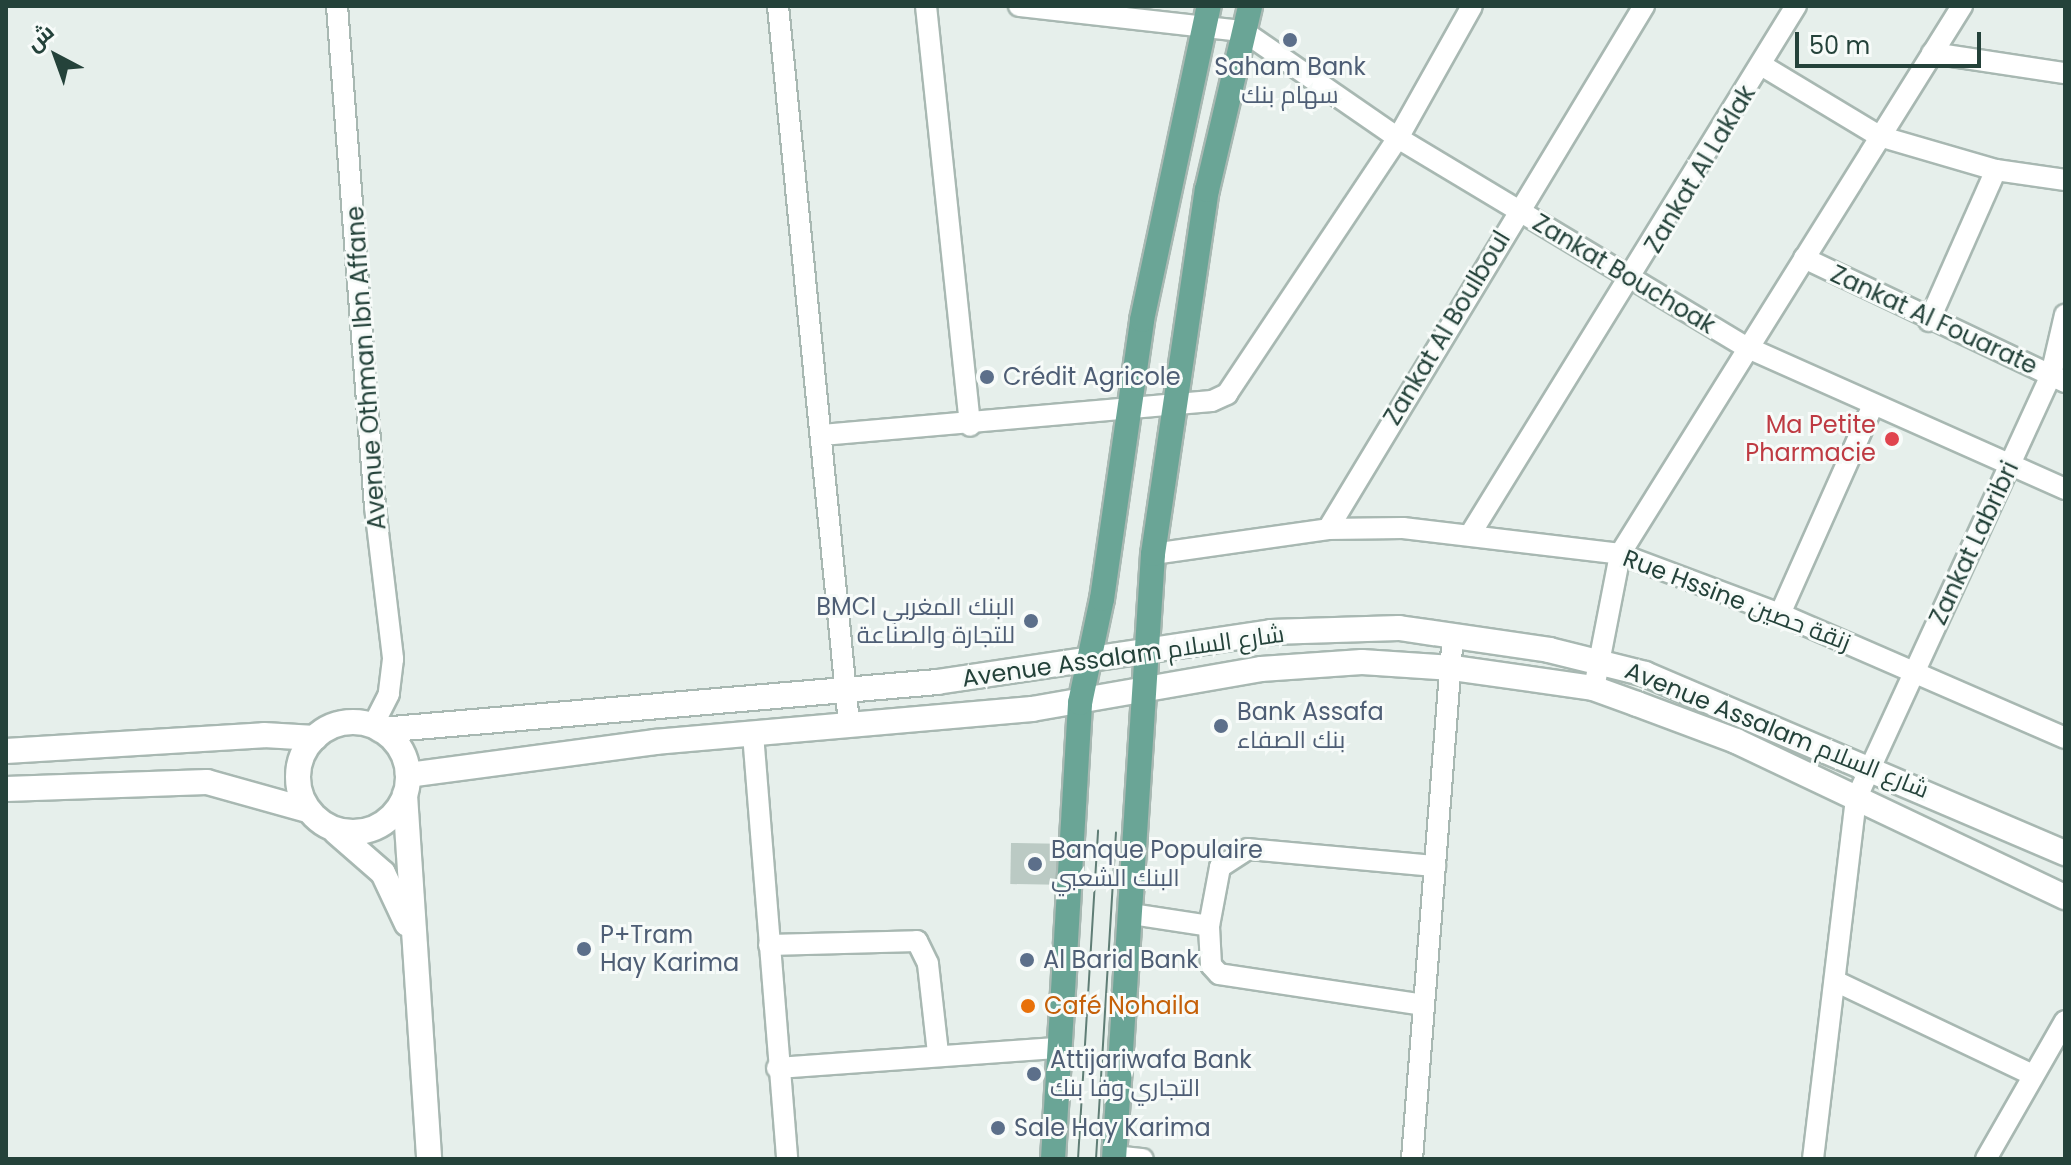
<!DOCTYPE html>
<html>
<head>
<meta charset="utf-8">
<style>
  body { margin:0 }
  #map { position:relative; width:2071px; height:1165px; overflow:hidden; background:#e6efeb; font-family:Poppins,Cairo,sans-serif }
  div>[style] { position:absolute }
  .building>* { inset:0; background:#bbcac4; transform-origin:0 0 }
  .roads { filter:drop-shadow(2px 0 #a8b8b2) drop-shadow(-2px 0 #a8b8b2) drop-shadow(0 2px #a8b8b2) drop-shadow(0 -2px #a8b8b2) }
  .street>* { height:20px; margin:-10px; padding:0 10px; transform-origin:10px; border-radius:10px; background:#fff }
  .secondary>* { height:24px; margin:-12px; padding:0 12px; transform-origin:12px; border-radius:12px; background:#fff }
  .secondary>.ring { margin:-12px; padding:0; box-sizing:content-box; background:none; border:24px solid #fff; border-radius:50% }
  .primary>* { height:24px; margin:-12px; padding:0 12px; transform-origin:12px; border-radius:12px; background:#6aa596 }
  .tram>* { height:2px; margin:-1px; padding:0 1px; transform-origin:1px; border-radius:1px; background:#5f7d75 }
  .dots>* { width:22px; height:22px; translate:-50% -50%; box-sizing:border-box; border:4px solid #f7fbf9; border-radius:50% }
  span { translate:-50% -50%; white-space:nowrap; text-align:center; line-height:1.15; -webkit-text-stroke:6px #f7fbf9; paint-order:stroke }
  .service-label { font-size:24px; color:#4e5e75 }
  .left { translate:0 -50%; text-align:left }
  .right { translate:-100% -50%; text-align:right }
  .street-label { font-size:24px; color:#24423a }
  .health-label { font-size:24px; color:#be3a42 }
  .food-label { font-size:24px; color:#c56008 }
  .frame { position:absolute; inset:0; border:8px solid #24423a; pointer-events:none }
  .north { position:absolute; left:16px; top:16px; width:80px; height:80px; -webkit-text-stroke:6px #f7fbf9; paint-order:stroke; rotate:319deg; font-size:22px; font-weight:700; line-height:32px; text-align:center; color:#24423a }
  .north::after { content:''; display:block; margin:auto; width:28px; height:36px; background:#24423a; clip-path:polygon(50% 0,100% 100%,50% 72%,0 100%) }
  .scale { position:absolute; left:1795px; top:32px; width:186px; height:36px; box-sizing:border-box; border:4px solid #24423a; border-top:0; padding-left:10px; font-size:24px; line-height:28px; white-space:nowrap; color:#24423a; -webkit-text-stroke:6px #f7fbf9; paint-order:stroke }
</style>
</head>
<body>
<div id="map">
  <div class="building">
    <div style="left:1011px;top:843px;width:46px;height:41px;rotate:1deg"></div>
  </div>
  <div class="roads">
    <div class="street">
      <div style="left:337px;top:6px;width:502px;rotate:85.66deg"></div>
      <div style="left:375px;top:507px;width:153px;rotate:83.2deg"></div>
      <div style="left:393px;top:659px;width:35px;rotate:97deg"></div>
      <div style="left:389px;top:694px;width:36px;rotate:117deg"></div>
      <div style="left:778px;top:6px;width:722px;rotate:84.35deg"></div>
      <div style="left:926px;top:6px;width:422px;rotate:84deg"></div>
      <div style="left:1019px;top:6px;width:225px;rotate:6.4deg"></div>
      <div style="left:1243px;top:31px;width:188px;rotate:34.6deg"></div>
      <div style="left:1398px;top:138px;width:406px;rotate:31deg"></div>
      <div style="left:1746px;top:347px;width:349px;rotate:24deg"></div>
      <div style="left:1932px;top:53px;width:134px;rotate:8.6deg"></div>
      <div style="left:1763px;top:66px;width:135px;rotate:31.1deg"></div>
      <div style="left:1879px;top:136px;width:122px;rotate:16.2deg"></div>
      <div style="left:1996px;top:170px;width:70px;rotate:8.2deg"></div>
      <div style="left:1804px;top:258px;width:289px;rotate:25.4deg"></div>
      <div style="left:1929px;top:321px;width:165px;rotate:-66.1deg"></div>
      <div style="left:822px;top:435px;width:391px;rotate:-5deg"></div>
      <div style="left:1212px;top:401px;width:17px;rotate:-25deg"></div>
      <div style="left:1227px;top:394px;width:308px;rotate:-56.3deg"></div>
      <div style="left:1398px;top:138px;width:151px;rotate:-60.7deg"></div>
      <div style="left:1328px;top:529px;width:611px;rotate:-58.86deg"></div>
      <div style="left:1471px;top:533px;width:619px;rotate:-58.34deg"></div>
      <div style="left:1153px;top:554px;width:177px;rotate:-8.1deg"></div>
      <div style="left:1328px;top:529px;width:75px;rotate:-0.8deg"></div>
      <div style="left:1403px;top:528px;width:219px;rotate:6.8deg"></div>
      <div style="left:1620px;top:554px;width:171px;rotate:20.6deg"></div>
      <div style="left:1780px;top:614px;width:311px;rotate:23.5deg"></div>
      <div style="left:1780px;top:614px;width:227px;rotate:-66deg"></div>
      <div style="left:1596px;top:678px;width:126px;rotate:-79deg"></div>
      <div style="left:1620px;top:554px;width:646px;rotate:-58.03deg"></div>
      <div style="left:753px;top:734px;width:426px;rotate:85.4deg"></div>
      <div style="left:1131px;top:914px;width:79px;rotate:8.7deg"></div>
      <div style="left:769px;top:945px;width:148px;rotate:-1.5deg"></div>
      <div style="left:917px;top:941px;width:25px;rotate:64deg"></div>
      <div style="left:928px;top:964px;width:90px;rotate:83.6deg"></div>
      <div style="left:1835px;top:981px;width:219px;rotate:25.4deg"></div>
      <div style="left:1424px;top:1005px;width:207px;rotate:-171.4deg"></div>
      <div style="left:1219px;top:974px;width:12px;rotate:-132deg"></div>
      <div style="left:1211px;top:965px;width:39px;rotate:-93deg"></div>
      <div style="left:1209px;top:926px;width:60px;rotate:-79.4deg"></div>
      <div style="left:1220px;top:867px;width:33px;rotate:-33deg"></div>
      <div style="left:1248px;top:849px;width:188px;rotate:5.2deg"></div>
      <div style="left:777px;top:1068px;width:280px;rotate:-4.1deg"></div>
      <div style="left:1114px;top:1156px;width:29px;rotate:6deg"></div>
      <div style="left:1412px;top:1159px;width:526px;rotate:-85.53deg"></div>
      <div style="left:1813px;top:1159px;width:363px;rotate:-83.2deg"></div>
      <div style="left:1856px;top:799px;width:467px;rotate:-65.3deg"></div>
      <div style="left:2051px;top:375px;width:62px;rotate:-76.9deg"></div>
      <div style="left:1986px;top:1159px;width:159px;rotate:-60.2deg"></div>
    </div>
    <div class="secondary">
      <div class="ring" style="left:298px;top:722px;width:86px;height:86px"></div>
      <div style="left:381px;top:730px;width:558px;rotate:-4.93deg"></div>
      <div style="left:937px;top:682px;width:338px;rotate:-8.5deg"></div>
      <div style="left:1271px;top:632px;width:128px;rotate:-1.8deg"></div>
      <div style="left:1399px;top:628px;width:152px;rotate:8.3deg"></div>
      <div style="left:1549px;top:650px;width:99px;rotate:14deg"></div>
      <div style="left:1645px;top:674px;width:457px;rotate:23.1deg"></div>
      <div style="left:6px;top:751px;width:258px;rotate:-3.5deg"></div>
      <div style="left:264px;top:735px;width:51px;rotate:3.4deg"></div>
      <div style="left:408px;top:775px;width:249px;rotate:-7.6deg"></div>
      <div style="left:655px;top:742px;width:378px;rotate:-5deg"></div>
      <div style="left:1032px;top:709px;width:232px;rotate:-9.9deg"></div>
      <div style="left:1261px;top:669px;width:101px;rotate:-4deg"></div>
      <div style="left:1362px;top:662px;width:91px;rotate:3.8deg"></div>
      <div style="left:1453px;top:668px;width:141px;rotate:8.1deg"></div>
      <div style="left:1593px;top:688px;width:47px;rotate:20deg"></div>
      <div style="left:1637px;top:704px;width:106px;rotate:20.5deg"></div>
      <div style="left:1736px;top:741px;width:364px;rotate:25.4deg"></div>
      <div style="left:6px;top:789px;width:201px;rotate:-2deg"></div>
      <div style="left:207px;top:782px;width:104px;rotate:15.6deg"></div>
      <div style="left:405px;top:795px;width:365px;rotate:86.2deg"></div>
      <div style="left:336px;top:832px;width:62px;rotate:41.1deg"></div>
      <div style="left:383px;top:873px;width:56px;rotate:64.8deg"></div>
    </div>
    <div class="primary">
      <div style="left:1053px;top:1159px;width:457px;rotate:-86.6deg"></div>
      <div style="left:1080px;top:703px;width:106px;rotate:-78.1deg"></div>
      <div style="left:1102px;top:599px;width:282px;rotate:-81.8deg"></div>
      <div style="left:1142px;top:320px;width:321px;rotate:-78deg"></div>
      <div style="left:1114px;top:1159px;width:606px;rotate:-86.31deg"></div>
      <div style="left:1153px;top:554px;width:368px;rotate:-81.6deg"></div>
      <div style="left:1207px;top:190px;width:189px;rotate:-76.8deg"></div>
    </div>
  </div>
  <div class="tram">
    <div style="left:1078px;top:1159px;width:329px;rotate:-86.5deg"></div>
    <div style="left:1096px;top:1159px;width:327px;rotate:-86.5deg"></div>
  </div>
  <div class="dots">
    <div style="left:1290px;top:40px;background:#5c6f8a"></div>
    <div style="left:987px;top:377px;background:#5c6f8a"></div>
    <div style="left:1892px;top:439px;background:#e0444e"></div>
    <div style="left:1031px;top:621px;background:#5c6f8a"></div>
    <div style="left:1221px;top:726px;background:#5c6f8a"></div>
    <div style="left:1035px;top:864px;background:#5c6f8a"></div>
    <div style="left:584px;top:949px;background:#5c6f8a"></div>
    <div style="left:1027px;top:960px;background:#5c6f8a"></div>
    <div style="left:1028px;top:1006px;background:#e8710a"></div>
    <div style="left:1034px;top:1074px;background:#5c6f8a"></div>
    <div style="left:998px;top:1128px;background:#5c6f8a"></div>
  </div>
  <div class="service-label">
    <span style="left:1290px;top:81px">Saham Bank<br>سهام بنك</span>
    <span class="left" style="left:1003px;top:377px">Crédit Agricole</span>
    <span class="right" style="left:1015px;top:621px">BMCI البنك المغربي<br>للتجارة والصناعة</span>
    <span class="left" style="left:1237px;top:726px">Bank Assafa<br>بنك الصفاء</span>
    <span class="left" style="left:1051px;top:864px">Banque Populaire<br>البنك الشعبي</span>
    <span class="left" style="left:600px;top:949px">P+Tram<br>Hay Karima</span>
    <span class="left" style="left:1043px;top:960px">Al Barid Bank</span>
    <span class="left" style="left:1050px;top:1074px">Attijariwafa Bank<br>التجاري وفا بنك</span>
    <span class="left" style="left:1014px;top:1128px">Sale Hay Karima</span>
  </div>
  <div class="street-label">
    <span style="left:1700px;top:169px;rotate:-59deg">Zankat Al Laklak</span>
    <span style="left:1624px;top:274px;rotate:31deg">Zankat Bouchoak</span>
    <span style="left:1934px;top:320px;rotate:25deg">Zankat Al Fouarate</span>
    <span style="left:1447px;top:328px;rotate:-59deg">Zankat Al Boulboul</span>
    <span style="left:366px;top:368px;rotate:-94deg">Avenue Othman Ibn Affane</span>
    <span style="left:1974px;top:543px;rotate:-65deg">Zankat Labribri</span>
    <span style="left:1737px;top:600px;rotate:21deg">Rue Hssine زنقة حصين</span>
    <span style="left:1123px;top:656px;rotate:-8deg">Avenue Assalam شارع السلام</span>
    <span style="left:1777px;top:730px;rotate:22deg">Avenue Assalam شارع السلام</span>
  </div>
  <div class="health-label">
    <span class="right" style="left:1876px;top:439px">Ma Petite<br>Pharmacie</span>
  </div>
  <div class="food-label">
    <span class="left" style="left:1044px;top:1006px">Café Nohaila</span>
  </div>
  <div class="frame"></div>
  <div class="north">ش</div>
  <div class="scale">50 m</div>
</div>
</body>
</html>
